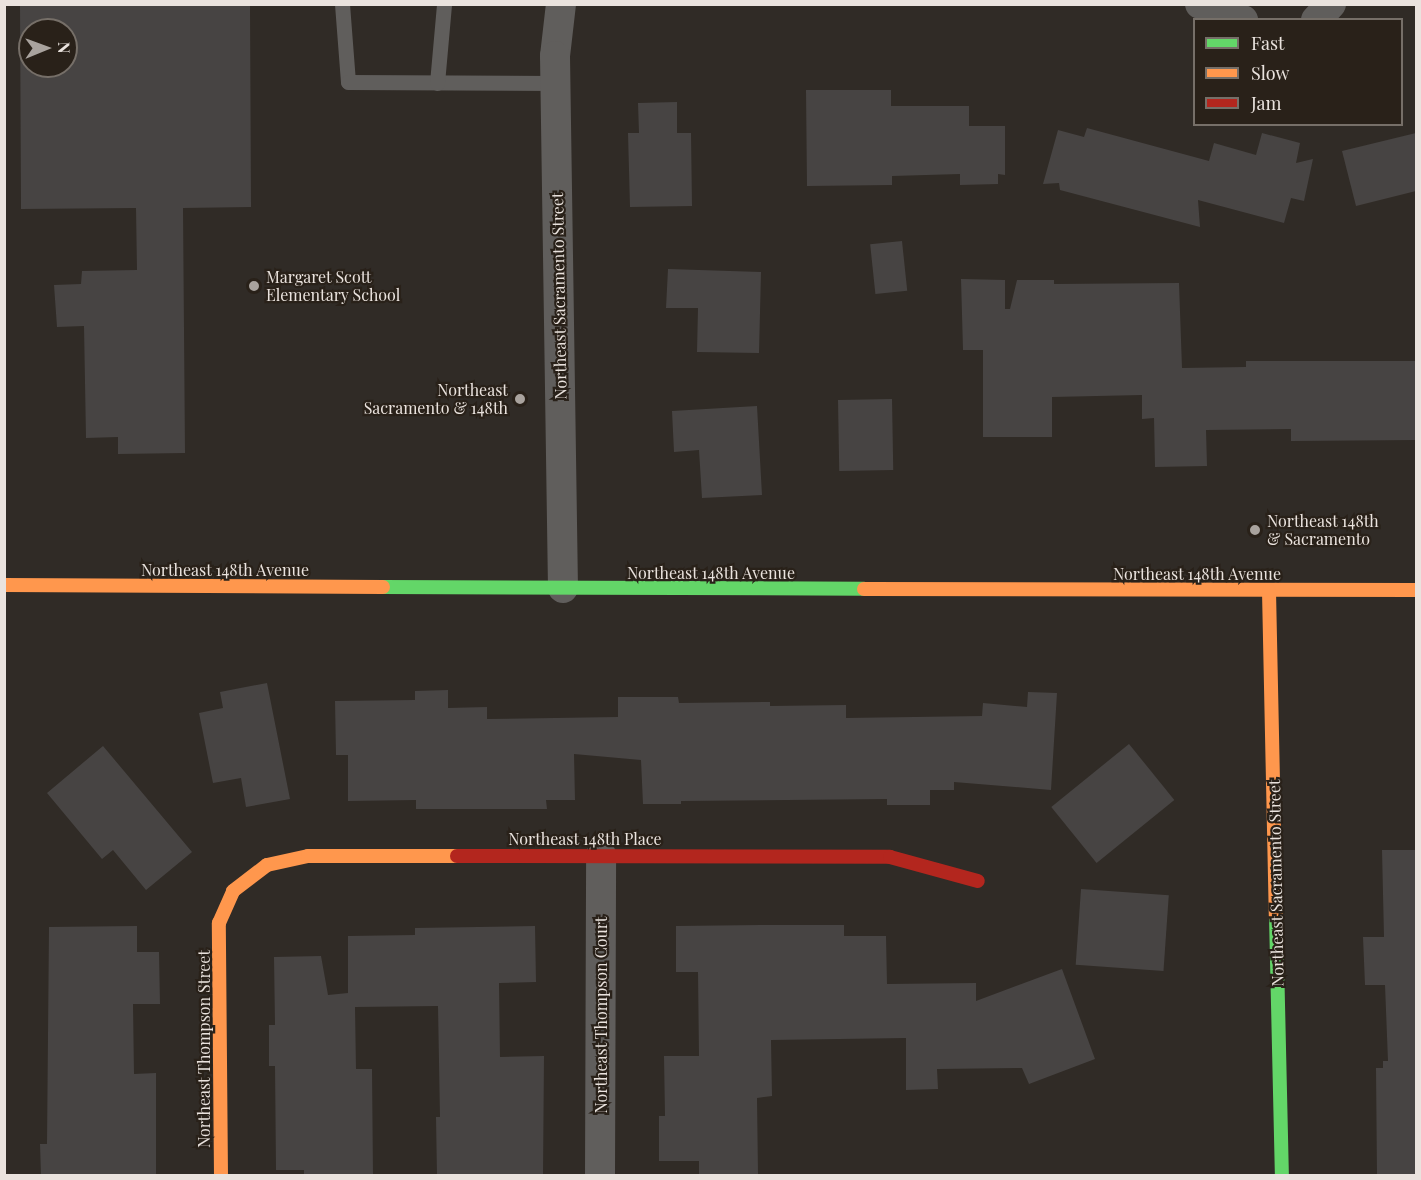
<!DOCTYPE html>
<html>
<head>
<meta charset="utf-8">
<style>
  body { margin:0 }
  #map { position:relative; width:1421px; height:1180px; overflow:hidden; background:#302b26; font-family:"Playfair Display",serif }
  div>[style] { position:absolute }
  .building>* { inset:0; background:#474443; transform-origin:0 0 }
  .lane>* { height:15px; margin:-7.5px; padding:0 7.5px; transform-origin:7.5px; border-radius:7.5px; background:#605e5c }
  .street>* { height:30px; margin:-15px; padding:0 15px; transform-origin:15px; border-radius:15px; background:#605e5c }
  .fast>* { height:14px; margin:-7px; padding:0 7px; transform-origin:7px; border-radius:7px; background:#63d668 }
  .slow>* { height:14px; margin:-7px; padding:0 7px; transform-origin:7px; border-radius:7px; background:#ff974d }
  .jam>* { height:14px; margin:-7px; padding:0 7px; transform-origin:7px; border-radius:7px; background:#b3261e }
  .dots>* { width:16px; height:16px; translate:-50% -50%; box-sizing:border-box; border:3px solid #292119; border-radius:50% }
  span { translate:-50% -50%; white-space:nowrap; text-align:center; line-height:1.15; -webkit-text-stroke:4.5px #292119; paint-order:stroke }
  .poi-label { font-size:16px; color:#eae3de }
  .left { translate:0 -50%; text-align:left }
  .right { translate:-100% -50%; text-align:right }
  .street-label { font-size:16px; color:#eae3de }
  .frame { position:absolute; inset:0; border:6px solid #eae3de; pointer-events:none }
  .legend { position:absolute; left:1193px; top:18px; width:210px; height:108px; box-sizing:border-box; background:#292119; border:2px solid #766f68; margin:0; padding:8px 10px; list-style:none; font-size:18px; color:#eae3de }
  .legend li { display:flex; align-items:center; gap:12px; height:30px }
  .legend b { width:30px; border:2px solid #766f68 }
  .north { position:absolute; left:18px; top:18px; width:60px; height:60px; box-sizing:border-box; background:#292119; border:2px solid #766f68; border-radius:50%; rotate:89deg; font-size:16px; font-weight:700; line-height:24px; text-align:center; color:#eae3de }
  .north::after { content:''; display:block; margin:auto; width:21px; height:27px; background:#a9a39e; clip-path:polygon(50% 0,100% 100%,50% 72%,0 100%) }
</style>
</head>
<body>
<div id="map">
  <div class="building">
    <div style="clip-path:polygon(evenodd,20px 4px,250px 4px,251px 207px,183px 208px,185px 453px,118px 454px,118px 437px,86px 438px,84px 326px,57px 327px,54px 285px,81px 284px,82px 271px,137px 270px,136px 208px,21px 209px,20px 4px,30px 30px,66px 30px,66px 66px,30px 66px,30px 30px)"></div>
    <div style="clip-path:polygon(806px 90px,891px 90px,891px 106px,969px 106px,969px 126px,1005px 126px,1005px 175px,998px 174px,998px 184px,960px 185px,960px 174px,892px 176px,892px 185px,807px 186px)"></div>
    <div style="clip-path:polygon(677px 102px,677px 133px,691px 133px,692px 206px,630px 207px,628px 133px,639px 133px,638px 103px)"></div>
    <div style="clip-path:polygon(1087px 128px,1209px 161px,1214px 143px,1256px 155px,1262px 133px,1300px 143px,1296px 163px,1313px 159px,1304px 201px,1291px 198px,1284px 223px,1198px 200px,1200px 227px,1060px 190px,1059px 183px,1043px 184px,1058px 130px,1084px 137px)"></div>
    <div style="clip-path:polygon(1416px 133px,1416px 191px,1356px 206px,1342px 151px)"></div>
    <div style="left:902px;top:241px;width:50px;height:32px;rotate:84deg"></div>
    <div style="clip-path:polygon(668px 269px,761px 272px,759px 353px,697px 352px,698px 308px,666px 308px)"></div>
    <div style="clip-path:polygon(961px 279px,1005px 280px,1005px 309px,1010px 309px,1017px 280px,1054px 280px,1054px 284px,1179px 283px,1182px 368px,1246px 367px,1246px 361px,1416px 361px,1416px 440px,1291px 441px,1291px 429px,1206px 430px,1207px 466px,1155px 467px,1154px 418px,1142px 419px,1142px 395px,1052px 397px,1052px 437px,983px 437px,983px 350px,963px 350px)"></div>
    <div style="left:892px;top:399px;width:71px;height:54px;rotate:89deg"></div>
    <div style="clip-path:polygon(757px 406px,762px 495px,702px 498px,699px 450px,674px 452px,672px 411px)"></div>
    <div style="clip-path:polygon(267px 683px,290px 799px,246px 807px,241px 778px,213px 783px,199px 713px,223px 708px,220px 692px)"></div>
    <div style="clip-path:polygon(448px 690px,448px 708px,487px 707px,487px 719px,618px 717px,618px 697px,678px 697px,679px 703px,770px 702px,770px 706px,846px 705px,846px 718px,982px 716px,983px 703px,1027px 707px,1028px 692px,1057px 693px,1051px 790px,954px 782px,954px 790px,930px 790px,930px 805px,887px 805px,887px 799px,681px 801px,681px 804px,643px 804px,641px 760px,574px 754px,575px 800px,546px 800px,547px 809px,416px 809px,416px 800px,348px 801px,348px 755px,336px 755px,335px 701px,415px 700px,415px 691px)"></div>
    <div style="left:1129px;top:744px;width:72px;height:100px;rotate:51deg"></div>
    <div style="clip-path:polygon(103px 746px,192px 852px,146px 890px,113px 850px,102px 859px,47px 793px)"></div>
    <div style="clip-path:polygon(1382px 850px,1416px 850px,1416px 1176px,1377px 1176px,1376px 1068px,1383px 1068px,1383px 1061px,1388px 1061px,1385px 985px,1365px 985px,1363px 937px,1384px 937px)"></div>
    <div style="left:1081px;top:889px;width:88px;height:76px;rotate:4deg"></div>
    <div style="clip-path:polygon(761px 925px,844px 925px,844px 936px,886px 936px,887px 984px,976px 983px,976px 1001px,1062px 969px,1095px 1059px,1029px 1084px,1022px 1068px,937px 1069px,938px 1089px,906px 1090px,906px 1038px,771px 1040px,772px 1096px,757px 1098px,758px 1174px,699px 1174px,699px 1161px,659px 1161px,659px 1116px,665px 1116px,664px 1056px,699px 1056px,698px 972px,676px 972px,676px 926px)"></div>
    <div style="clip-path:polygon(137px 926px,137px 952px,159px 952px,160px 1004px,133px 1004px,134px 1074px,156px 1073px,156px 1176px,41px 1176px,40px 1144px,47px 1144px,49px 927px)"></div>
    <div style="clip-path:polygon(535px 926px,536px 982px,499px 983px,500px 1057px,544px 1056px,543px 1176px,437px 1176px,436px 1117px,440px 1117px,438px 1006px,355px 1007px,356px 1069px,372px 1069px,373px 1176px,304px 1176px,304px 1170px,276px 1170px,275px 1066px,269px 1066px,269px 1025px,275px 1025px,274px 957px,321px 956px,328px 995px,348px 993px,348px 936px,415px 935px,415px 928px)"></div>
  </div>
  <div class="lane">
    <div style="left:342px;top:4px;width:78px;rotate:85.6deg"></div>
    <div style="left:348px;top:82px;width:208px;rotate:0.3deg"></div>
    <div style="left:437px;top:83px;width:79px;rotate:-84.9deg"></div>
  </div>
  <div class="street">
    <div style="left:561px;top:4px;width:52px;rotate:96.6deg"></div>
    <div style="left:555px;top:56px;width:532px;rotate:89.14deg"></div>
    <div style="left:1200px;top:4px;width:46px;rotate:20.4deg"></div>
    <div style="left:1316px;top:20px;width:22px;rotate:-47deg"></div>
    <div style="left:600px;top:1176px;width:321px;rotate:-89.8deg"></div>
  </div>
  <div class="fast">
    <div style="left:383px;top:587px;width:481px;rotate:0.2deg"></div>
    <div style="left:1276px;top:916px;width:260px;rotate:88.7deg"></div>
  </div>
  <div class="slow">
    <div style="left:4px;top:585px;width:379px;rotate:0.3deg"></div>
    <div style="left:864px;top:589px;width:552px;rotate:0.1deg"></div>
    <div style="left:1269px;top:591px;width:325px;rotate:88.8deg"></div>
    <div style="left:221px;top:1176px;width:253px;rotate:-90.5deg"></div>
    <div style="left:219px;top:923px;width:35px;rotate:-66deg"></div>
    <div style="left:233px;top:891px;width:43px;rotate:-37.4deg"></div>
    <div style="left:267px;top:865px;width:42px;rotate:-12.4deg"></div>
    <div style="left:308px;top:856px;width:149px"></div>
  </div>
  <div class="jam">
    <div style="left:457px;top:856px;width:433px;rotate:0.1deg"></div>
    <div style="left:890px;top:857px;width:91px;rotate:15.3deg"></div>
  </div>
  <div class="dots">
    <div style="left:254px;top:286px;background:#a9a39e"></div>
    <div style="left:520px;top:399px;background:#a9a39e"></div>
    <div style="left:1255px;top:530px;background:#a9a39e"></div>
  </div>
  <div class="poi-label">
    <span class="left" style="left:266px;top:286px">Margaret Scott<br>Elementary School</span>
    <span class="right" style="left:508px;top:399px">Northeast<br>Sacramento &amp; 148th</span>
    <span class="left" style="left:1267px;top:530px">Northeast 148th<br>&amp; Sacramento</span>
  </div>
  <div class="street-label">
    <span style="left:559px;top:296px;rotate:-91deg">Northeast Sacramento Street</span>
    <span style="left:225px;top:570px">Northeast 148th Avenue</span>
    <span style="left:711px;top:573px">Northeast 148th Avenue</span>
    <span style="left:1197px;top:574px">Northeast 148th Avenue</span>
    <span style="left:585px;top:839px">Northeast 148th Place</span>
    <span style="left:1276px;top:883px;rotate:-91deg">Northeast Sacramento Street</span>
    <span style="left:601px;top:1015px;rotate:-90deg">Northeast Thompson Court</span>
    <span style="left:204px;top:1049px;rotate:-90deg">Northeast Thompson Street</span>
  </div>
  <div class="frame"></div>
  <ul class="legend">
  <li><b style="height:8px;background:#63d668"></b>Fast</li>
  <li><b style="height:8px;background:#ff974d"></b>Slow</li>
  <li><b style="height:8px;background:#b3261e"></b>Jam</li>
  </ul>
  <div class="north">N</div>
</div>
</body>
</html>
